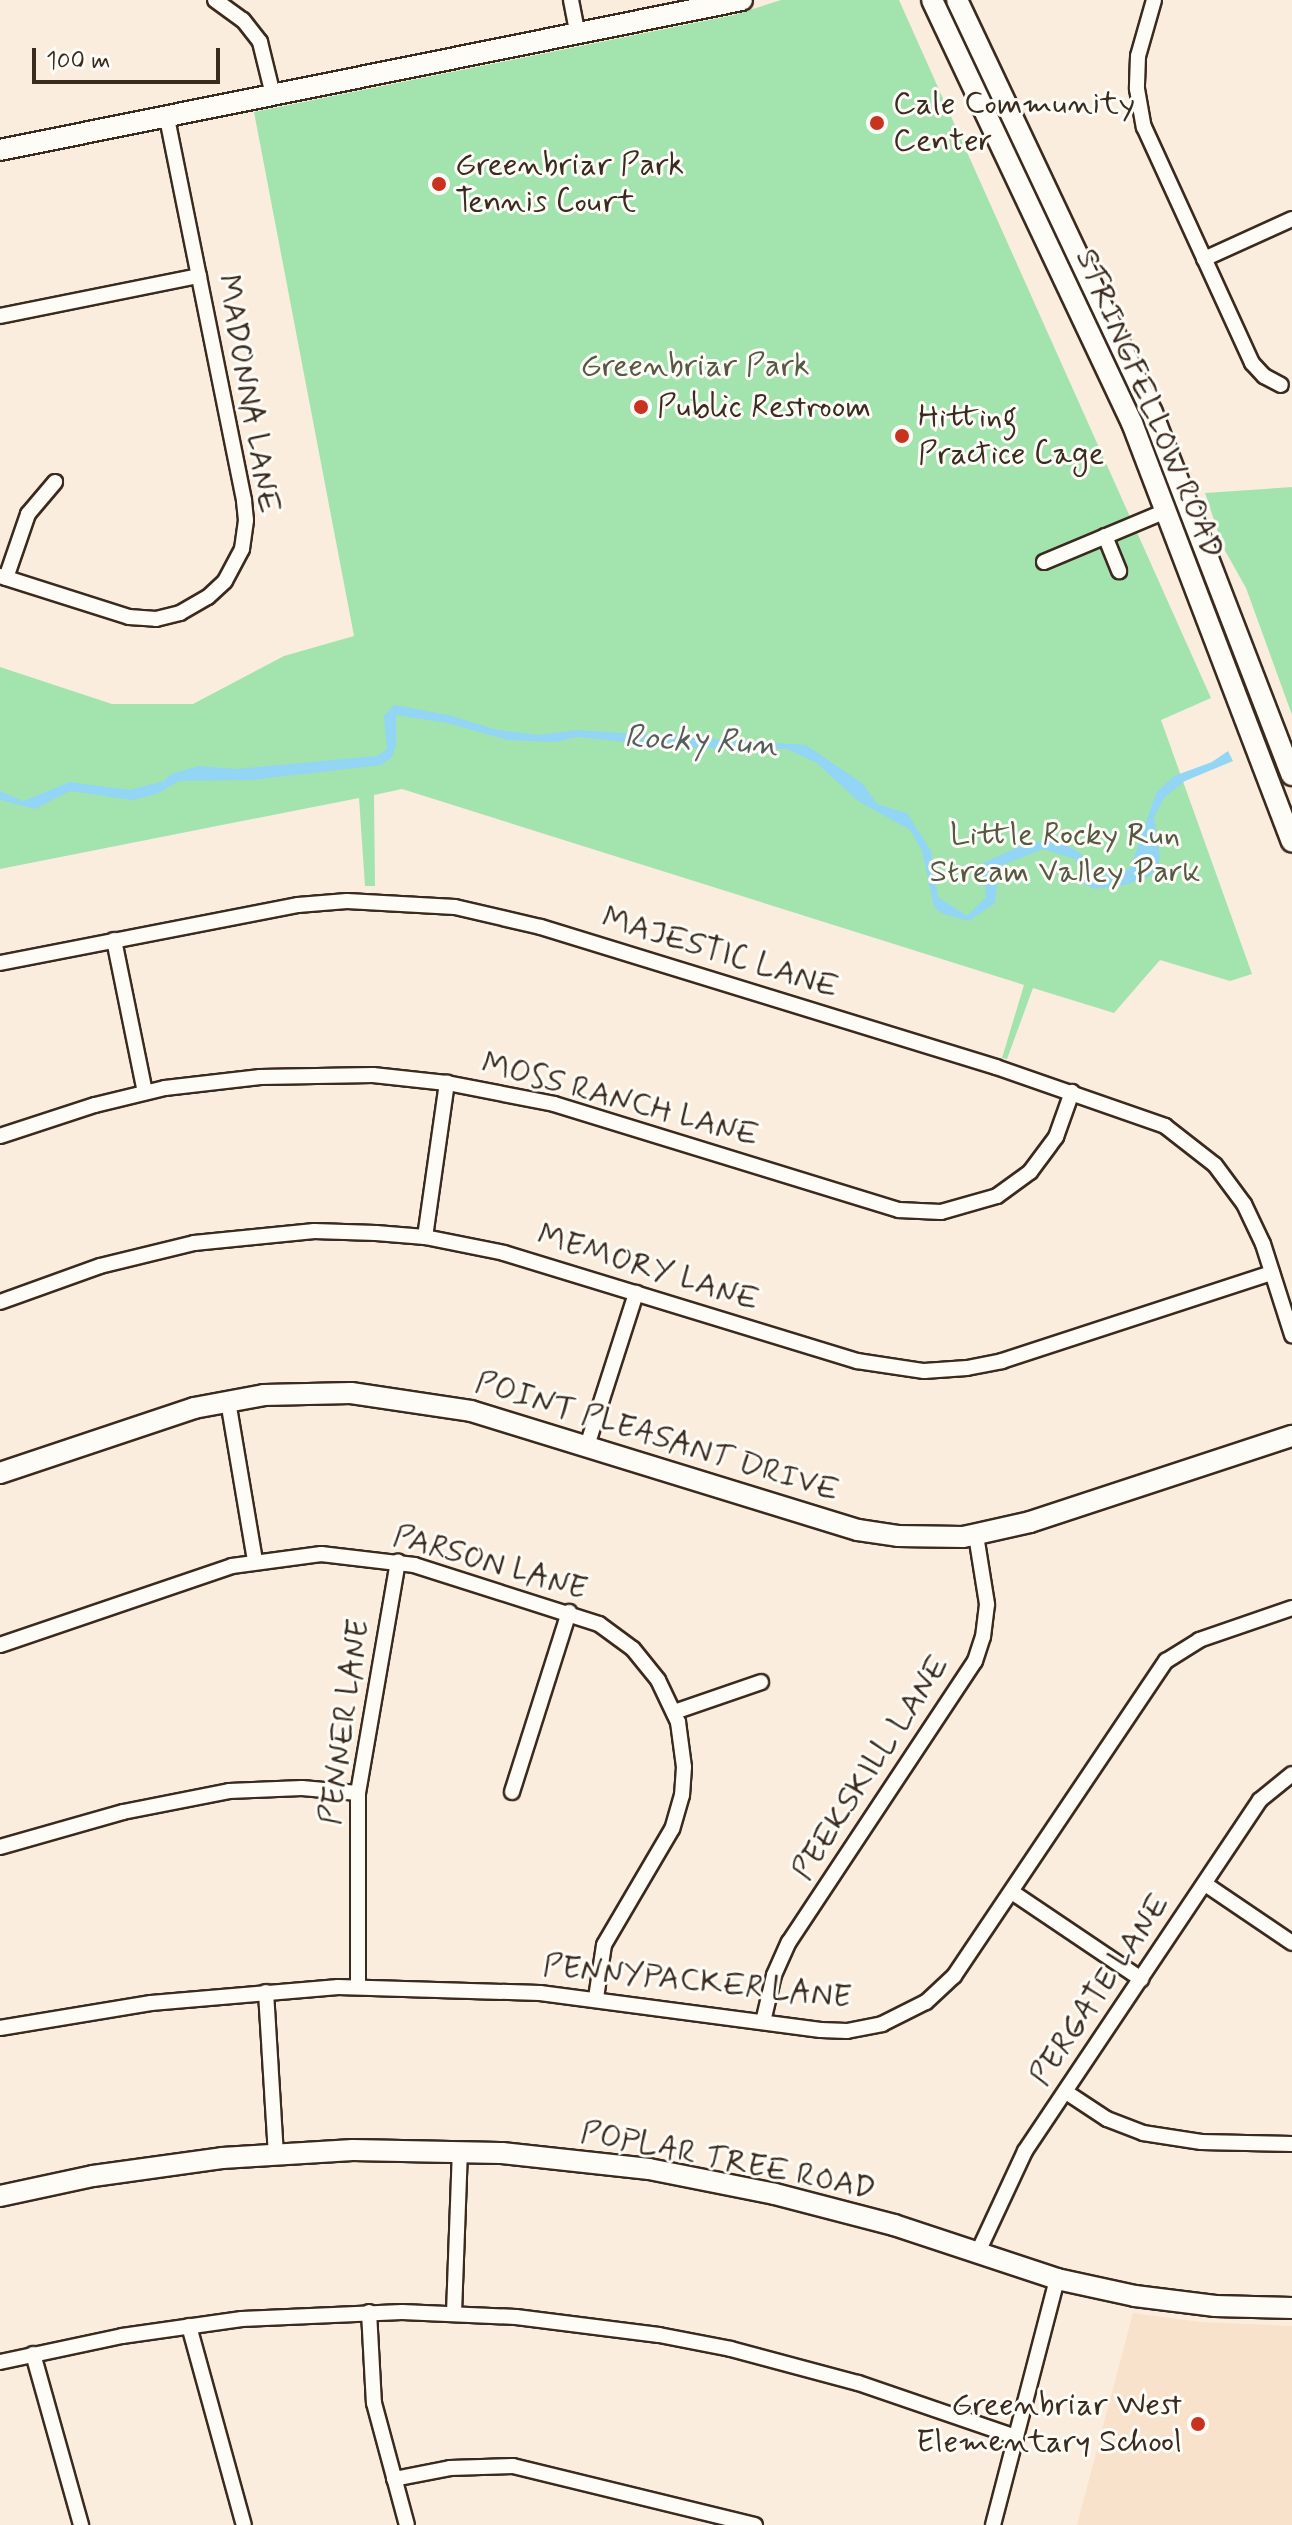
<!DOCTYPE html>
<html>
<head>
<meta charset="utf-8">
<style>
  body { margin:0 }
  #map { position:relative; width:1292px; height:2525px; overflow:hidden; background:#faedde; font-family:Mynerve,sans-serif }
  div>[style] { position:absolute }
  .built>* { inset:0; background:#f8e2cc }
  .green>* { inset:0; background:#a3e4ae }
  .water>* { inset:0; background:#92d5f4 }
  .roads { filter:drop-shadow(2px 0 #3b2a1e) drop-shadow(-2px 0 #3b2a1e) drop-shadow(0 2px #3b2a1e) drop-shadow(0 -2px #3b2a1e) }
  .street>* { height:14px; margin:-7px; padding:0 7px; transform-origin:7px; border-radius:7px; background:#fdfcf7 }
  .secondary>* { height:20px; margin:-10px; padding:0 10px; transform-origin:10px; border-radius:10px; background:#fdfcf7 }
  .dots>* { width:22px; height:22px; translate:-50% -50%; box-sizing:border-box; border:4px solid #fdfcf7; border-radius:50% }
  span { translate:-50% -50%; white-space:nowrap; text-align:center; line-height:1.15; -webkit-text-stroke:6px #fdfcf7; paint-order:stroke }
  .poi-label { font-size:32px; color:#3b2a1e }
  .left { translate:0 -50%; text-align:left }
  .right { translate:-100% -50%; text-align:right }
  .park-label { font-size:32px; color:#555842 }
  .street-label { font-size:32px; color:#3b2a1e }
  .water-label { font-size:34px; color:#555d5e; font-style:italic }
  .scale { position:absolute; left:32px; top:48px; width:188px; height:36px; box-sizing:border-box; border:4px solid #3b2a1e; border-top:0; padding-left:10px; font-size:24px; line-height:28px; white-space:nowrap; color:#3b2a1e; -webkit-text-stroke:6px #fdfcf7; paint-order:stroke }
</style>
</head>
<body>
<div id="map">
  <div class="built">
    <div style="clip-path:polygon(1133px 2313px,1201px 2322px,1292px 2326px,1292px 2525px,1077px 2525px)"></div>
  </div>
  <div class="green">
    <div style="clip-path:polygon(781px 0,899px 0,1211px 698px,1161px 720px,1252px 974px,1230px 981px,1160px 960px,1114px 1013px,1033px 988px,1007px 1059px,1002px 1058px,1024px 985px,402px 789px,374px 795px,375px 886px,365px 886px,359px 798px,0 869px,0 667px,112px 704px,193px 704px,284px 656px,354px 636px,254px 112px,734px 15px)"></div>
    <div style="clip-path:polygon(1292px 487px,1292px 715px,1246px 588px,1223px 547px,1205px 493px)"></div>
  </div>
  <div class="water">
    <div style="clip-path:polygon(394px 705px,449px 715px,497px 730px,538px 735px,577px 730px,806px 745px,863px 784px,877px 804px,907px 813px,931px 851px,938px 897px,967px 916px,986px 897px,983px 863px,1029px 842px,1057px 841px,1079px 852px,1099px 873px,1109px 875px,1130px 869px,1156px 793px,1174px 776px,1212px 762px,1228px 751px,1233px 761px,1185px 781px,1165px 797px,1154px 817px,1160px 858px,1157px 868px,1150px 876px,1125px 885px,1095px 889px,1082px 883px,1075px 859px,1043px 849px,1000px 866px,992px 877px,997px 885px,995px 903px,969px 921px,943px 914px,934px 907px,922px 851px,910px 830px,858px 801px,817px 763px,787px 749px,685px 748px,577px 737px,555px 742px,508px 740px,447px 723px,396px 715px,396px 745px,392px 757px,381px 765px,252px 780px,179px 781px,157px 794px,132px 800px,70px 791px,35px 809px,0 800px,0 791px,23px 801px,70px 782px,129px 790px,164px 781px,171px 774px,199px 766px,236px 769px,377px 756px,387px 749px,384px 716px)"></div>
  </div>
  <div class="roads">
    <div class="street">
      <div style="left:215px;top:0;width:34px;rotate:36deg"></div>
      <div style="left:243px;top:20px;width:28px;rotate:52deg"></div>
      <div style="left:260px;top:42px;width:55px;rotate:76.2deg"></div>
      <div style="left:571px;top:0;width:36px;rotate:79deg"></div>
      <div style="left:1154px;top:0;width:58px;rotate:105.9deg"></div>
      <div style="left:1138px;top:56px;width:33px;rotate:92deg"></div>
      <div style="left:1137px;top:89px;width:39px;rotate:80deg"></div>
      <div style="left:1144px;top:127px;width:260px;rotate:65.4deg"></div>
      <div style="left:1252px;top:363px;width:18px;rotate:47deg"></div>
      <div style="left:1264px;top:376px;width:19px;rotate:28deg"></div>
      <div style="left:1204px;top:259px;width:97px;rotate:-24.4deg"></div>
      <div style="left:0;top:316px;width:203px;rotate:-11.4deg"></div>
      <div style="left:1105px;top:536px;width:38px;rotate:68deg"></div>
      <div style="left:1044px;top:562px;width:132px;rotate:-22.7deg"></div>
      <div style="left:0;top:576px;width:135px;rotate:17.6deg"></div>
      <div style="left:129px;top:617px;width:27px;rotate:4deg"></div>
      <div style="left:156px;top:619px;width:25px;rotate:-14deg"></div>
      <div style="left:180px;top:613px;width:32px;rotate:-30deg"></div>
      <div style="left:208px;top:597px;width:23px;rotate:-43deg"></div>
      <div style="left:225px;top:581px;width:36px;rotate:-62deg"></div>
      <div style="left:242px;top:549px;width:29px;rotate:-82deg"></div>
      <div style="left:246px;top:520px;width:20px;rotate:-96deg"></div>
      <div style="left:244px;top:500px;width:391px;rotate:-101.4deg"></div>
      <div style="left:6px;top:578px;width:68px;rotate:-71deg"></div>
      <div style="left:28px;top:514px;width:42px;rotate:-49.8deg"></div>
      <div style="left:114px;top:940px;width:155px;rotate:78.5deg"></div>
      <div style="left:0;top:963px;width:304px;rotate:-11deg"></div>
      <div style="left:298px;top:905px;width:49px;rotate:-4.7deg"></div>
      <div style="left:347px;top:901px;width:108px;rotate:3.2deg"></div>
      <div style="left:455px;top:907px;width:88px;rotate:13.1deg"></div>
      <div style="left:541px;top:927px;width:476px;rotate:17.1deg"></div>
      <div style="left:996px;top:1067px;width:179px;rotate:19.2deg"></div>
      <div style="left:1165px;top:1126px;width:63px;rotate:38deg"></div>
      <div style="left:1215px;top:1165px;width:49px;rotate:53.4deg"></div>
      <div style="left:1244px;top:1204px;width:44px;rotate:64.6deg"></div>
      <div style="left:1263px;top:1244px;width:96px;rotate:72.3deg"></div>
      <div style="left:0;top:1136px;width:100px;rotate:-18.1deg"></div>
      <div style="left:95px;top:1105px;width:72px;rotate:-13.7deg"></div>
      <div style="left:165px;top:1088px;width:96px;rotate:-6.6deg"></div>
      <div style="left:260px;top:1077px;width:113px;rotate:-1deg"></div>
      <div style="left:373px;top:1075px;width:74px;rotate:6.2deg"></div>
      <div style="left:447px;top:1083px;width:109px;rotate:11.1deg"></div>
      <div style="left:554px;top:1104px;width:361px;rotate:17.1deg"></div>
      <div style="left:899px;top:1210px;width:42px;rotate:2.7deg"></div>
      <div style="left:941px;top:1212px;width:58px;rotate:-15.9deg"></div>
      <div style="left:997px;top:1196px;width:41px;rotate:-36deg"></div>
      <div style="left:1030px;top:1172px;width:44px;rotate:-53.4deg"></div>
      <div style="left:1056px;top:1137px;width:48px;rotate:-70.4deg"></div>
      <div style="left:425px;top:1237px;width:156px;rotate:-81.9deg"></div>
      <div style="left:0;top:1302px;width:106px;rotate:-19.8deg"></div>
      <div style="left:100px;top:1266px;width:97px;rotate:-13.7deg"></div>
      <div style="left:194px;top:1243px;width:121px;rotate:-5.7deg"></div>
      <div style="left:314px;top:1231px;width:62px;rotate:1.8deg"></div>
      <div style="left:376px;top:1233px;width:49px;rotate:4.7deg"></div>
      <div style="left:425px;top:1237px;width:81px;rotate:11.4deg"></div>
      <div style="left:504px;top:1253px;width:369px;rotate:17deg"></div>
      <div style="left:857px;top:1361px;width:68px;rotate:8.5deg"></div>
      <div style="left:924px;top:1371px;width:43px;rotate:-4deg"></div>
      <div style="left:967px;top:1368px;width:36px;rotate:-11deg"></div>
      <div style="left:1002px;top:1361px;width:284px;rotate:-18.1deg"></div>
      <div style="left:228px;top:1401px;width:161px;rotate:80.4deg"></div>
      <div style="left:587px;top:1446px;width:161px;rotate:-72.2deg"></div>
      <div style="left:0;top:1645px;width:245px;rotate:-18.8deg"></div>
      <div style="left:232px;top:1566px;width:90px;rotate:-7.7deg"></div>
      <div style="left:321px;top:1554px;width:94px;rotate:6.7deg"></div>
      <div style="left:414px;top:1565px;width:194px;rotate:17.7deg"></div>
      <div style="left:599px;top:1624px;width:42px;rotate:36.3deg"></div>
      <div style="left:633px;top:1649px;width:40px;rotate:51deg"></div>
      <div style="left:658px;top:1680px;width:47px;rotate:64.5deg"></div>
      <div style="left:678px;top:1722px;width:45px;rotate:82.4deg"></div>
      <div style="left:684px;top:1767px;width:28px;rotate:94deg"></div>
      <div style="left:682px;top:1795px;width:35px;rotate:106deg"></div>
      <div style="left:672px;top:1829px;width:134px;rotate:120.4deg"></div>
      <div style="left:604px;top:1945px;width:54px;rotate:98.6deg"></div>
      <div style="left:674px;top:1712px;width:92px;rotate:-19deg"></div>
      <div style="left:512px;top:1792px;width:189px;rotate:-72.4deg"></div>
      <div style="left:0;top:1847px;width:128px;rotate:-15.9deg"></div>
      <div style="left:123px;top:1812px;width:108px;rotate:-11.2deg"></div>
      <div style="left:229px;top:1791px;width:73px;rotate:-2.4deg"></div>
      <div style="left:302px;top:1788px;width:56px;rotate:5.1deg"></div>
      <div style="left:1205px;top:1884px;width:105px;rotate:34.1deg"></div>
      <div style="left:1012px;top:1892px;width:156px;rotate:34deg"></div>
      <div style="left:358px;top:1987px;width:194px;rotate:-90deg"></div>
      <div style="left:358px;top:1793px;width:235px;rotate:-80.2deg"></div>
      <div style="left:266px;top:1992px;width:162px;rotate:86.5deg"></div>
      <div style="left:763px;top:2022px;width:48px;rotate:-76.8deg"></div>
      <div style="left:774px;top:1975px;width:36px;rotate:-66deg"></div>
      <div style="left:789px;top:1942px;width:337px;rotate:-56.5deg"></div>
      <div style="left:975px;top:1661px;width:25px;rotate:-72deg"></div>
      <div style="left:983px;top:1637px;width:33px;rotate:-83deg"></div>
      <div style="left:987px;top:1604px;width:70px;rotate:-99.1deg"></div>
      <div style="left:0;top:2028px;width:153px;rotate:-9.4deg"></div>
      <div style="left:151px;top:2003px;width:188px;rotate:-4.9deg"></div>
      <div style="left:338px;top:1987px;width:202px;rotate:1.7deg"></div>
      <div style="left:540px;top:1993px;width:283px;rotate:7.5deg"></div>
      <div style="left:821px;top:2030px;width:26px;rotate:2deg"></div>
      <div style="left:847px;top:2031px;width:36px;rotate:-11deg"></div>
      <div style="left:882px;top:2024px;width:49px;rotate:-26.6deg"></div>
      <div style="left:926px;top:2002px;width:38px;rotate:-43deg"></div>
      <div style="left:954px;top:1976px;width:380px;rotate:-56.1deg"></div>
      <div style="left:1166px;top:1661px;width:39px;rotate:-32deg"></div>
      <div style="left:1199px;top:1640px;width:98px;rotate:-19deg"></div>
      <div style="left:1066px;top:2092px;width:49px;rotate:33.4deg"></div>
      <div style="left:1107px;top:2119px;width:39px;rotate:21deg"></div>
      <div style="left:1143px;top:2133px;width:59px;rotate:8.8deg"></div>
      <div style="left:1201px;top:2142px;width:91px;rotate:1.3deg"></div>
      <div style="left:978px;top:2252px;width:111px;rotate:-65deg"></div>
      <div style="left:1025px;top:2151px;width:422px;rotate:-56.2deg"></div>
      <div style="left:1260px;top:1800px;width:41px;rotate:-39.1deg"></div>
      <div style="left:369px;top:2312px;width:91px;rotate:86.9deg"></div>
      <div style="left:374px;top:2403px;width:126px;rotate:74.9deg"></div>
      <div style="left:454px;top:2313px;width:162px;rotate:-87.9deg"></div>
      <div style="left:189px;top:2326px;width:206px;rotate:74.6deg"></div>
      <div style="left:33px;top:2354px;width:178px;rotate:74.3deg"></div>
      <div style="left:0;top:2362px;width:125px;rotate:-12deg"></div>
      <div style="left:122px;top:2336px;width:121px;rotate:-8.1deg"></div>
      <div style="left:242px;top:2319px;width:160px;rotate:-2.5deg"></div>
      <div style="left:402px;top:2312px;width:114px;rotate:2.5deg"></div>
      <div style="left:516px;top:2317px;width:144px;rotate:7.2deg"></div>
      <div style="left:659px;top:2335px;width:73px;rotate:11deg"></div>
      <div style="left:731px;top:2349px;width:131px;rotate:15deg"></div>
      <div style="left:858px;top:2383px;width:167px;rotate:18.9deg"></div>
      <div style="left:394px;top:2479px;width:57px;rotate:-11.1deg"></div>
      <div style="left:450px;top:2468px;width:63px;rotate:-1.8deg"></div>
      <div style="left:513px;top:2466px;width:249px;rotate:13.7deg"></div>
      <div style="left:993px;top:2525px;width:254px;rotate:-75.4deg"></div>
    </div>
    <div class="secondary">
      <div style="left:932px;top:0;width:468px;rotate:64.7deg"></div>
      <div style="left:1132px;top:423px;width:448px;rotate:69.1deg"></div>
      <div style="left:957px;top:0;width:457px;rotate:64.7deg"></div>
      <div style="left:1152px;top:413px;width:388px;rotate:68.9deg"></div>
      <div style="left:0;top:150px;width:757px;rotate:-11.43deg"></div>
      <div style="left:0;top:1473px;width:205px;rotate:-18.5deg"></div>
      <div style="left:194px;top:1408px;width:71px;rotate:-10.5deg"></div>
      <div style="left:264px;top:1395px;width:87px;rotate:-1.3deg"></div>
      <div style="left:351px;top:1393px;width:121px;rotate:8.5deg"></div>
      <div style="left:471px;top:1411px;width:405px;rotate:17.1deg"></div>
      <div style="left:858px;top:1530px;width:40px;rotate:8.5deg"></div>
      <div style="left:898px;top:1536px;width:65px;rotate:0.9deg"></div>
      <div style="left:963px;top:1537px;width:69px;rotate:-12.6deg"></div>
      <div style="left:1030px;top:1522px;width:276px;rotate:-18.2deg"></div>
      <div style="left:0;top:2196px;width:95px;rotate:-12.1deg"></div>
      <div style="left:93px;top:2176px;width:130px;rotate:-7.9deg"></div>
      <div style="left:222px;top:2158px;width:131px;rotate:-3.5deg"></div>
      <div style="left:353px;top:2150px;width:149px;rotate:1.2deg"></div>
      <div style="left:502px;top:2153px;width:148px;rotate:6.2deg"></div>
      <div style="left:649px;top:2169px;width:128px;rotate:11.2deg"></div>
      <div style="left:775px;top:2194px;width:123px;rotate:14.6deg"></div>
      <div style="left:894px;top:2225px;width:172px;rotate:18.3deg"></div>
      <div style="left:1057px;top:2279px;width:80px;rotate:12.3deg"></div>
      <div style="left:1135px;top:2296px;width:81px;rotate:7.1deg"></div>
      <div style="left:1215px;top:2306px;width:77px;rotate:1.5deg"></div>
    </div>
  </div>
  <div class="dots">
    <div style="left:877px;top:123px;background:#c8321e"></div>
    <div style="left:439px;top:184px;background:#c8321e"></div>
    <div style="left:641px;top:407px;background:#c8321e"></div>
    <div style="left:902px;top:436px;background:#c8321e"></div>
    <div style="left:1198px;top:2424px;background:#c8321e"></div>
  </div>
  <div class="poi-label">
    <span class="left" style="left:893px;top:123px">Cale Community<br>Center</span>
    <span class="left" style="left:455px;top:184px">Greenbriar Park<br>Tennis Court</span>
    <span class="left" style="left:657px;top:407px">Public Restroom</span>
    <span class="left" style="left:918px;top:436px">Hitting<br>Practice Cage</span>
    <span class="right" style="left:1182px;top:2424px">Greenbriar West<br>Elementary School</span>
  </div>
  <div class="park-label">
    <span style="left:695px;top:366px">Greenbriar Park</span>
    <span style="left:1065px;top:854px">Little Rocky Run<br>Stream Valley Park</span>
  </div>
  <div class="street-label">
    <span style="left:248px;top:394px;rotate:80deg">MADONNA LANE</span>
    <span style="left:1149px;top:404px;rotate:67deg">STRINGFELLOW ROAD</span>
    <span style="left:720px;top:953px;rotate:17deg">MAJESTIC LANE</span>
    <span style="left:620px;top:1100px;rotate:15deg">MOSS RANCH LANE</span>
    <span style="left:648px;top:1268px;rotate:17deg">MEMORY LANE</span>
    <span style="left:657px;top:1437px;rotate:17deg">POINT PLEASANT DRIVE</span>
    <span style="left:490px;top:1563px;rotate:16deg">PARSON LANE</span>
    <span style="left:345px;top:1722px;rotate:-82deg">PENNER LANE</span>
    <span style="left:871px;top:1768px;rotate:-57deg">PEEKSKILL LANE</span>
    <span style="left:697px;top:1982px;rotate:6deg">PENNYPACKER LANE</span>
    <span style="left:1100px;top:1990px;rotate:-56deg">PERGATE LANE</span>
    <span style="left:728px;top:2161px;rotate:11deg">POPLAR TREE ROAD</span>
  </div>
  <div class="water-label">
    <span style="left:701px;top:741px;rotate:3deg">Rocky Run</span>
  </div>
  <div class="scale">100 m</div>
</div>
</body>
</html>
